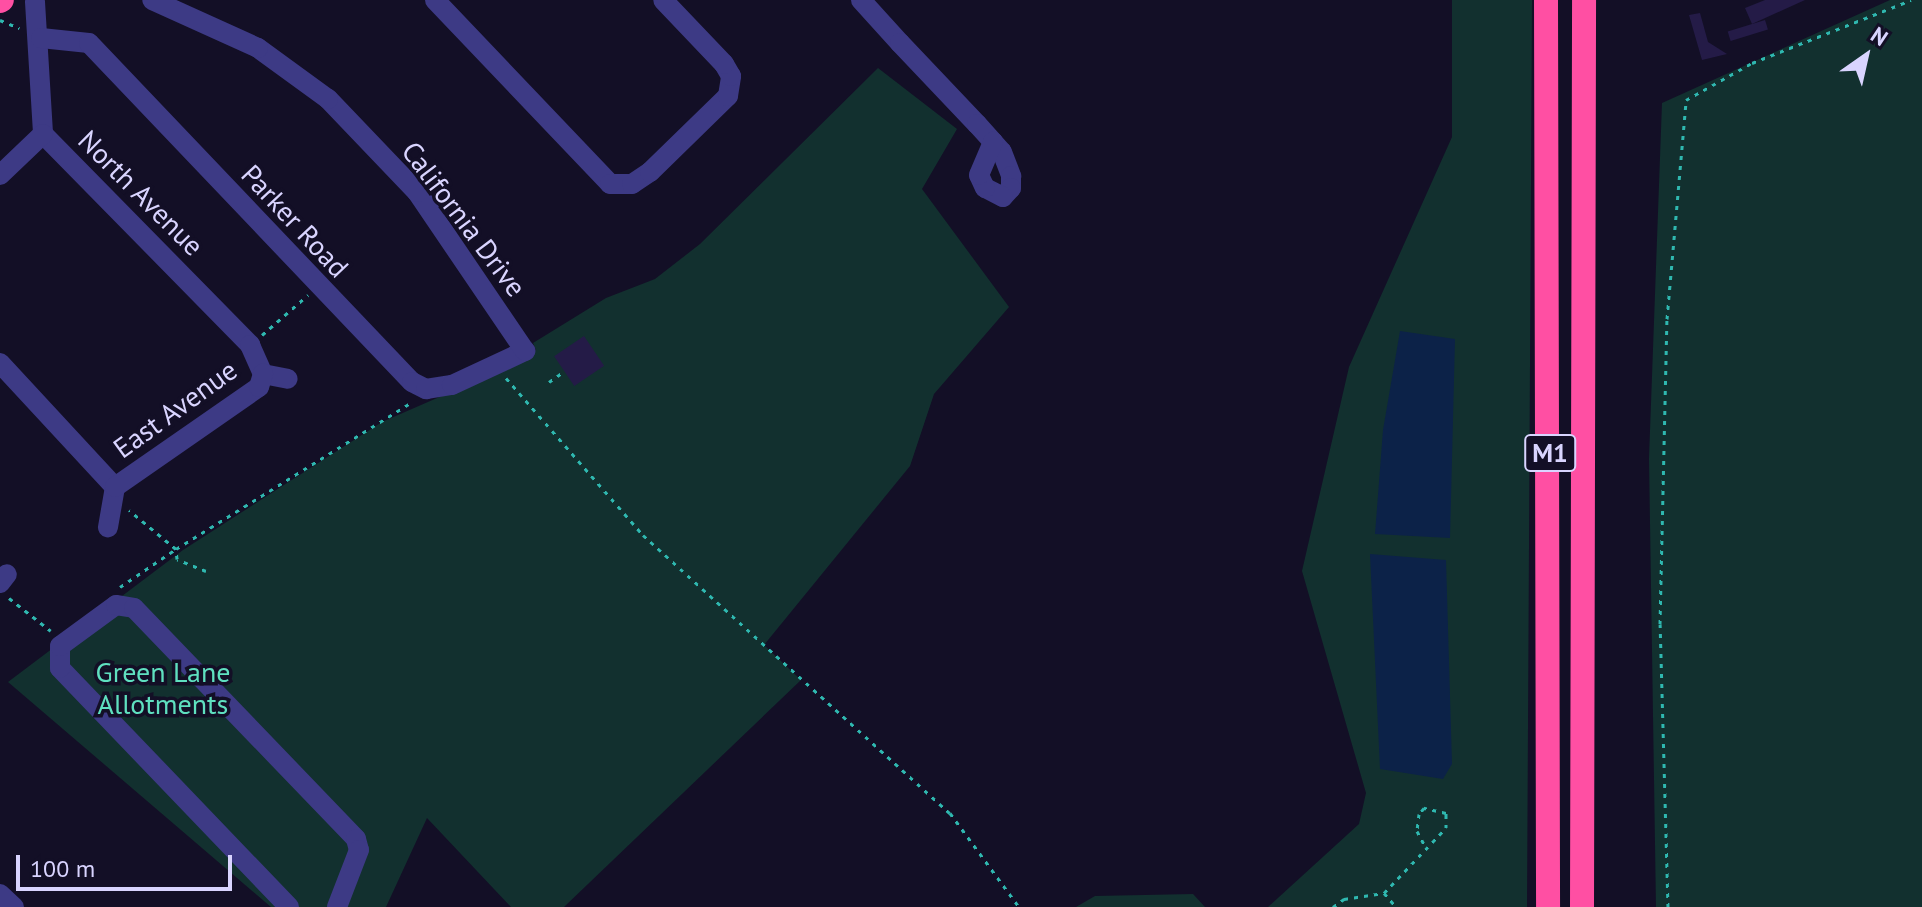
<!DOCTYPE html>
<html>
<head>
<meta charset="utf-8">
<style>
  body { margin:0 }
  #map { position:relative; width:1922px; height:907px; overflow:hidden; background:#130f26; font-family:"PT Sans",sans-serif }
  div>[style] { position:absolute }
  .green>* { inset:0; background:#12302f }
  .water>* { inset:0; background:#0c2248 }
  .building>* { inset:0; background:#241b47; transform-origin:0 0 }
  .path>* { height:3px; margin-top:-1.5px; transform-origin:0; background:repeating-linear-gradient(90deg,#2fb8b0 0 4px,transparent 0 10px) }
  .minor>* { height:20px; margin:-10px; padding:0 10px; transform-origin:10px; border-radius:10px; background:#3d3a85 }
  .highway>* { height:24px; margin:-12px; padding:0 12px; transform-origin:12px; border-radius:12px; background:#ff4fa3 }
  span { translate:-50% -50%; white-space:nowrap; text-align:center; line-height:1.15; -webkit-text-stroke:7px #130f26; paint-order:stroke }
  .shield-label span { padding:2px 6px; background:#130f26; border:2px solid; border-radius:6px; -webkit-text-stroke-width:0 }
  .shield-label { font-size:26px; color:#d9d4ff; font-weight:700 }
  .street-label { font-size:28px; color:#d9d4ff }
  .park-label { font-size:28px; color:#5fe0c0 }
  .north { position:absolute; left:1826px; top:16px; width:80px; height:80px; -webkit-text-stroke:6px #130f26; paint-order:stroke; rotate:34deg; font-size:22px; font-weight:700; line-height:32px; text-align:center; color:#d9d4ff }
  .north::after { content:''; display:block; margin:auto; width:28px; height:36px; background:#d9d4ff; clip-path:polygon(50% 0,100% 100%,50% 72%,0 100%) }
  .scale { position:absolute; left:16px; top:855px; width:216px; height:36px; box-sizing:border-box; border:4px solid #d9d4ff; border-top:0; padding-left:10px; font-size:24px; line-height:28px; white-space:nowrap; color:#d9d4ff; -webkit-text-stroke:6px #130f26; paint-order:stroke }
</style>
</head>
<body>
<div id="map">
  <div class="green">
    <div style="clip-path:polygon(1452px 0,1532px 0,1527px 907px,1268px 907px,1359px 824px,1366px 793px,1302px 571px,1349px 367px,1452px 137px)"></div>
    <div style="clip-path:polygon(1890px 0,1922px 0,1922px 907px,1656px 907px,1649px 458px,1662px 103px)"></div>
    <div style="clip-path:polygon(878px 68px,957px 129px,922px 189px,1009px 307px,934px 394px,910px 466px,764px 645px,801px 680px,564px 907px,511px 907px,427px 818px,386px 907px,271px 907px,8px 682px,183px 550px,382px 422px,483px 378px,536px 350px,533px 343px,606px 298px,655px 279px,700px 244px)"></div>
    <div style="clip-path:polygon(1193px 894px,1205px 907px,1076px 907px,1095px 896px)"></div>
  </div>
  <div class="water">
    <div style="clip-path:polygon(1400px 331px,1455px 339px,1450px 538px,1375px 534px,1383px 430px)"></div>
    <div style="clip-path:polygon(1370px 554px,1446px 560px,1452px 764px,1443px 779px,1380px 769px)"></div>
  </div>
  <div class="building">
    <div style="clip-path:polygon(1765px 0,1805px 0,1752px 24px,1745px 8px)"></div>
    <div style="clip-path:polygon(1700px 13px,1708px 42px,1727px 54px,1702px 60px,1689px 15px)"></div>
    <div style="left:1765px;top:20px;width:10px;height:39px;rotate:73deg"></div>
    <div style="left:584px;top:336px;width:36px;height:36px;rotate:56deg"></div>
  </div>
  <div class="path">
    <div style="left:0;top:20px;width:21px;rotate:23deg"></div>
    <div style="left:262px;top:335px;width:61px;rotate:-41deg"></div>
    <div style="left:506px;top:378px;width:208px;rotate:48.9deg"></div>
    <div style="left:643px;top:535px;width:414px;rotate:42.2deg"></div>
    <div style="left:950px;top:813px;width:117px;rotate:53.7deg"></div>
    <div style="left:549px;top:382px;width:19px;rotate:-35deg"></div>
    <div style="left:206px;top:571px;width:31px;rotate:-158deg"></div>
    <div style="left:177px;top:559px;width:10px;rotate:-96deg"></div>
    <div style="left:176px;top:549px;width:278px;rotate:-31.9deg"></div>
    <div style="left:120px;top:587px;width:68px;rotate:-34.2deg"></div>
    <div style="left:176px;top:549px;width:61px;rotate:-140.3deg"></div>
    <div style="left:9px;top:598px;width:53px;rotate:38.2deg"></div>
    <div style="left:1384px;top:893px;width:90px;rotate:-46.4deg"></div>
    <div style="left:1446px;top:828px;width:15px;rotate:-90deg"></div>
    <div style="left:1446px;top:813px;width:23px;rotate:-167deg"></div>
    <div style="left:1424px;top:808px;width:8px;rotate:130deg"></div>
    <div style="left:1419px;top:814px;width:17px;rotate:97deg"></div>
    <div style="left:1417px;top:831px;width:17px;rotate:62deg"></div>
    <div style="left:1333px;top:907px;width:14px;rotate:-36deg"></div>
    <div style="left:1344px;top:899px;width:40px;rotate:-8.5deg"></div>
    <div style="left:1384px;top:893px;width:18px;rotate:49deg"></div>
    <div style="left:1668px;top:907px;width:283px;rotate:-91.6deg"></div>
    <div style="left:1660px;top:624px;width:305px;rotate:-88.7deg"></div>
    <div style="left:1667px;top:319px;width:220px;rotate:-85deg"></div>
    <div style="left:1686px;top:100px;width:76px;rotate:-29.3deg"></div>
    <div style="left:1752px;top:63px;width:171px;rotate:-21.6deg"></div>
  </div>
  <div class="minor">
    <div style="left:435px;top:0;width:254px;rotate:46.4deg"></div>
    <div style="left:610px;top:184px;width:22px"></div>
    <div style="left:632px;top:184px;width:22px;rotate:-34deg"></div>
    <div style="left:650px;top:172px;width:109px;rotate:-44.3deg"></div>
    <div style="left:728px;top:96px;width:20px;rotate:-81deg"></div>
    <div style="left:731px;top:76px;width:14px;rotate:-120deg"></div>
    <div style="left:724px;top:64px;width:88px;rotate:-133.6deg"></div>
    <div style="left:861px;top:0;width:58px;rotate:47.8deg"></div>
    <div style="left:900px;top:43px;width:112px;rotate:46.5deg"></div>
    <div style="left:977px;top:124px;width:24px;rotate:48deg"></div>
    <div style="left:993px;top:142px;width:13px;rotate:48deg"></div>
    <div style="left:1002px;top:152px;width:26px;rotate:69deg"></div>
    <div style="left:1011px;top:176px;width:12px;rotate:90deg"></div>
    <div style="left:1011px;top:188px;width:12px;rotate:132deg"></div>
    <div style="left:1003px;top:197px;width:20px;rotate:-153deg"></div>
    <div style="left:985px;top:188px;width:14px;rotate:-115deg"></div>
    <div style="left:979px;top:175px;width:36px;rotate:-67deg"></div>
    <div style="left:35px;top:2px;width:132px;rotate:86.5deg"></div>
    <div style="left:43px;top:134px;width:296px;rotate:45.5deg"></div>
    <div style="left:250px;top:345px;width:32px;rotate:66deg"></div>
    <div style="left:263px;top:374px;width:25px;rotate:11deg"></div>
    <div style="left:41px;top:38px;width:48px;rotate:5.9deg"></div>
    <div style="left:89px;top:43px;width:468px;rotate:46.4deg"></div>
    <div style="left:412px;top:382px;width:16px;rotate:27deg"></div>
    <div style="left:426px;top:389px;width:26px;rotate:-9deg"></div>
    <div style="left:452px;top:385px;width:81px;rotate:-25deg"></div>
    <div style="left:525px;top:351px;width:192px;rotate:-124.2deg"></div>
    <div style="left:417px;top:192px;width:129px;rotate:-133.7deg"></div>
    <div style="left:328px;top:99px;width:87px;rotate:-143.9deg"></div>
    <div style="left:258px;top:48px;width:116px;rotate:-155.6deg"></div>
    <div style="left:0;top:175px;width:59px;rotate:-43.6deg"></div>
    <div style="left:0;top:363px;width:169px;rotate:47.2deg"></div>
    <div style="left:115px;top:487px;width:41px;rotate:99.9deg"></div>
    <div style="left:115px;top:487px;width:175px;rotate:-34.8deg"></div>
    <div style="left:259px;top:387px;width:14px;rotate:-73deg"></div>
    <div style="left:0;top:583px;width:11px;rotate:-52deg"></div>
    <div style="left:0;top:894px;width:19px;rotate:43deg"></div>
    <div style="left:289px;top:907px;width:331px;rotate:-133.8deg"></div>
    <div style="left:60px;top:668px;width:22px;rotate:-90deg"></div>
    <div style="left:60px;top:646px;width:69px;rotate:-36.2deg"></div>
    <div style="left:116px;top:605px;width:18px;rotate:9deg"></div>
    <div style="left:134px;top:608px;width:320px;rotate:46.1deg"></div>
    <div style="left:356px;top:839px;width:11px;rotate:75deg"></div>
    <div style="left:359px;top:850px;width:61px;rotate:111.1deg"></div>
  </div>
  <div class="highway">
    <div style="left:1546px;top:0;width:907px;rotate:89.87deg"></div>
    <div style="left:0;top:1px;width:2px;rotate:-27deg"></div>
    <div style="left:1582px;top:907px;width:907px;rotate:-89.87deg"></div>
  </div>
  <div class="shield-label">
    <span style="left:1550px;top:453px">M1</span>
  </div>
  <div class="street-label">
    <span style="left:141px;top:193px;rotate:45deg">North Avenue</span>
    <span style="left:464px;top:219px;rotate:53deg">California Drive</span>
    <span style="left:295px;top:221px;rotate:47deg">Parker Road</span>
    <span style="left:175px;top:409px;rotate:-36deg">East Avenue</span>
  </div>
  <div class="park-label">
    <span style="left:163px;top:688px">Green Lane<br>Allotments</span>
  </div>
  <div class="north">N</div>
  <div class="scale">100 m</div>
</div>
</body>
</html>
